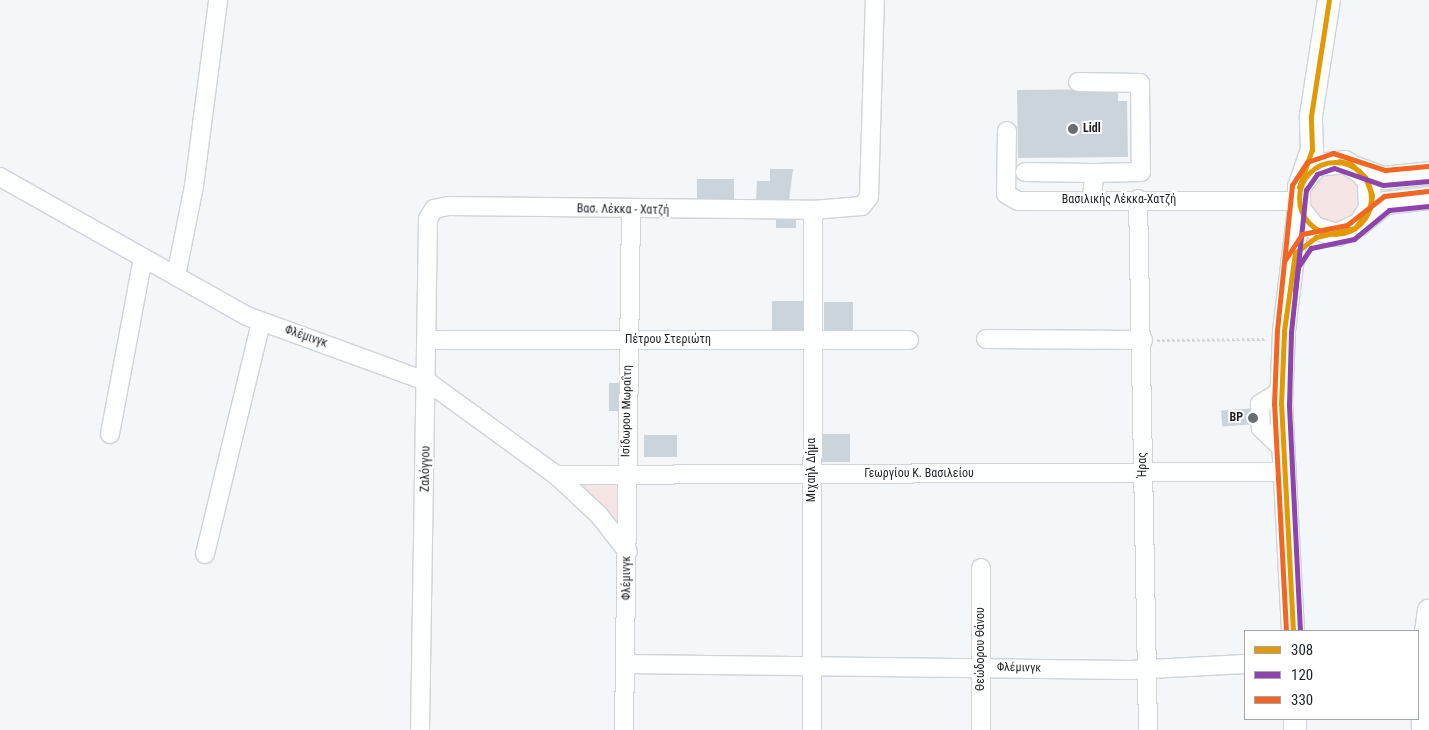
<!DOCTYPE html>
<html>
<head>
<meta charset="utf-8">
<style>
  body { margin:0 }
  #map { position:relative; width:1429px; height:730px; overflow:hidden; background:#f3f7fa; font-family:"Roboto Condensed",sans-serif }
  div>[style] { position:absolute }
  .green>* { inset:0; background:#f6e5e5 }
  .building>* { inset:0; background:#ccd4db; transform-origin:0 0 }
  .path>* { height:2.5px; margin-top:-1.25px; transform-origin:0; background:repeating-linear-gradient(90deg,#d4d5d6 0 2.5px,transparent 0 5px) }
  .roads { filter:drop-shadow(1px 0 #ced4d8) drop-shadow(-1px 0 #ced4d8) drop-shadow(0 1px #ced4d8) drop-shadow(0 -1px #ced4d8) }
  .minor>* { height:18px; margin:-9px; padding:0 9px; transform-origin:9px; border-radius:9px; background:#fdfefe }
  .major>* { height:22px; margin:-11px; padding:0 11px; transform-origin:11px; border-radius:11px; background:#fdfefe }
  .bus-1>* { height:5px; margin:-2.5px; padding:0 2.5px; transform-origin:2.5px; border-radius:2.5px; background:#e19904 }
  .bus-1>.ring { margin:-2.5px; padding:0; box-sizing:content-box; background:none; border:5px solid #e19904; border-radius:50% }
  .bus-2>* { height:5px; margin:-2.5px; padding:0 2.5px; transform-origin:2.5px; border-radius:2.5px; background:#8e44ad }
  .bus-3>* { height:5px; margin:-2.5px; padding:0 2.5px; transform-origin:2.5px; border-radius:2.5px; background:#f26522 }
  .dots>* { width:14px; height:14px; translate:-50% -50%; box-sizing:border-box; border:2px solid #fff; border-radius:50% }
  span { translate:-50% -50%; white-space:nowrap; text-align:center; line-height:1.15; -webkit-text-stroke:4px #fff; paint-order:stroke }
  .poi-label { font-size:12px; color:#1c2227; font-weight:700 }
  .left { translate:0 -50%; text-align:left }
  .right { translate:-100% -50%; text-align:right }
  .street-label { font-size:12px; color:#1c2227 }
  .legend { position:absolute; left:1244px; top:630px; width:175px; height:90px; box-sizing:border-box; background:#fff; border:1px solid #a4a7a9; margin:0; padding:6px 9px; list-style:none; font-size:15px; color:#1c2227 }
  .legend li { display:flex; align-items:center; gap:10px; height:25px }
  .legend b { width:25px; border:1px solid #a4a7a9 }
</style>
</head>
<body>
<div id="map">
  <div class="green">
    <div style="clip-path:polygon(1331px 167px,1358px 178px,1363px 207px,1341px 227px,1313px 219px,1304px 192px)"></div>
    <div style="clip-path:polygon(616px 482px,620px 484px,620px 530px,577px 485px)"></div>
  </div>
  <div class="building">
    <div style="clip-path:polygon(1118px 89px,1118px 101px,1127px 101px,1128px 157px,1018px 158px,1017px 90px)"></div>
    <div style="clip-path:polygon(770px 169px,793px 169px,789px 201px,756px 201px,757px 181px,770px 181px)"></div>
    <div style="left:697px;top:179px;width:37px;height:23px"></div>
    <div style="left:776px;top:216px;width:20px;height:12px"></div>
    <div style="left:772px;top:301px;width:33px;height:29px"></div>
    <div style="left:853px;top:302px;width:28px;height:29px;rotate:90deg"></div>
    <div style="left:609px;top:383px;width:11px;height:28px"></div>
    <div style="left:1256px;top:408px;width:16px;height:35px;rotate:86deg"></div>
    <div style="left:822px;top:434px;width:28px;height:28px"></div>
    <div style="left:644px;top:435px;width:33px;height:22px"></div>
  </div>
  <div class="path">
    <div style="left:1157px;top:340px;width:110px;rotate:-0.5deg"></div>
  </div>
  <div class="roads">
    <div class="minor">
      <div style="left:1078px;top:82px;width:62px;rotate:0.9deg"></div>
      <div style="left:1140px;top:83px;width:89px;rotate:89.4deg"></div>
      <div style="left:1141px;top:172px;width:47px;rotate:178.8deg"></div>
      <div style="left:1094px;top:173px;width:27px;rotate:94deg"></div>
      <div style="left:1007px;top:131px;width:63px;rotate:90.9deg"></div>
      <div style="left:1006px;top:194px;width:14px;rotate:30deg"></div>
      <div style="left:1018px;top:201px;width:280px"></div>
      <div style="left:1025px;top:172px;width:69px;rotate:0.8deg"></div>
      <div style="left:0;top:177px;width:283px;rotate:29.4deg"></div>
      <div style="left:247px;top:316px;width:193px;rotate:20deg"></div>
      <div style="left:428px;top:382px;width:158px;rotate:36deg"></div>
      <div style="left:556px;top:475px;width:57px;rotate:42.9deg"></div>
      <div style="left:598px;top:514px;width:48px;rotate:51.7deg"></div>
      <div style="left:1138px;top:199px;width:531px;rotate:88.92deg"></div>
      <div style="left:176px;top:276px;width:92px;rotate:-78.7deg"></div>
      <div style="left:194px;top:186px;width:188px;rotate:-82.6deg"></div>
      <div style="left:986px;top:339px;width:157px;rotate:0.4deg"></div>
      <div style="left:427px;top:340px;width:482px"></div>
      <div style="left:1281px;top:391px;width:25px;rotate:148deg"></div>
      <div style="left:1260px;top:404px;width:24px;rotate:88deg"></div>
      <div style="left:1261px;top:428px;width:29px;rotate:44deg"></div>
      <div style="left:110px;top:434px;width:179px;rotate:-79.4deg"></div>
      <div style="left:556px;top:475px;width:727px;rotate:-0.24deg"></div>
      <div style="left:205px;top:554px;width:239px;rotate:-76.4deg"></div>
      <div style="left:981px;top:568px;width:162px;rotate:90deg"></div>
      <div style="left:625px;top:664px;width:506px;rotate:0.68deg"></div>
      <div style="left:1131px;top:670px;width:114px;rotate:-3deg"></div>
      <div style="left:420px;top:730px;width:511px;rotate:-89.1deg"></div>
      <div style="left:428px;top:219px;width:12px;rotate:-59deg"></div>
      <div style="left:434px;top:209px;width:14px;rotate:-12deg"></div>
      <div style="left:448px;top:206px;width:365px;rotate:0.6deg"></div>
      <div style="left:813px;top:210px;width:49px;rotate:-4.7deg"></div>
      <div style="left:862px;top:206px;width:11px;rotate:-52deg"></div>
      <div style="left:869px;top:197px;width:197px;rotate:-88.3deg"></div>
      <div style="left:624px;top:730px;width:519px;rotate:-89.23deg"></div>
      <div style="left:812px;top:730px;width:520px;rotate:-89.89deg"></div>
    </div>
    <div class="major">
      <div style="left:1356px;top:168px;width:30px;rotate:20deg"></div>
      <div style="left:1384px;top:178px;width:45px;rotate:-6.3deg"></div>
      <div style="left:1299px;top:187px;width:28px;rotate:-51deg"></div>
      <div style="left:1317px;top:165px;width:28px;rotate:-6deg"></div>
      <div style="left:1345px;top:162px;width:19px;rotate:32deg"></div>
      <div style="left:1361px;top:172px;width:13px;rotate:51deg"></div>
      <div style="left:1369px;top:182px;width:26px;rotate:88deg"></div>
      <div style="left:1370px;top:208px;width:19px;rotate:122deg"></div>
      <div style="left:1360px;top:224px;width:25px;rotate:154deg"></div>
      <div style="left:1337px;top:235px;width:24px;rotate:-163deg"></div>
      <div style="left:1314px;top:228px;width:24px;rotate:-128deg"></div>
      <div style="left:1299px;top:209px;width:22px;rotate:-90deg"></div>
      <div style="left:1299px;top:187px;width:39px;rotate:-71deg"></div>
      <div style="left:1312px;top:150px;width:34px;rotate:-92deg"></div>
      <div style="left:1311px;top:116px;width:117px;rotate:-81.2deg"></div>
      <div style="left:1365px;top:220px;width:27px;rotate:-39deg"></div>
      <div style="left:1386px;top:203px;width:43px;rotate:-6.6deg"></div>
      <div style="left:1293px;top:631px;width:227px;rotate:-93deg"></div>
      <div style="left:1281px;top:404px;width:73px;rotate:-87.6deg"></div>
      <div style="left:1284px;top:331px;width:123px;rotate:-83deg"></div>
      <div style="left:1295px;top:719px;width:11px;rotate:90deg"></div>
      <div style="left:1423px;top:730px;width:69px;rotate:-90.8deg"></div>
      <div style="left:1422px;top:661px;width:51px;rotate:-82.2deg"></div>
    </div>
  </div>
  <div class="bus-1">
    <div class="ring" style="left:1299px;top:162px;width:67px;height:67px"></div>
    <div style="left:1299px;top:187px;width:39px;rotate:-71deg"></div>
    <div style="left:1312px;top:150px;width:34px;rotate:-92deg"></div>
    <div style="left:1311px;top:116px;width:117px;rotate:-81.2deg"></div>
    <div style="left:1293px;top:631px;width:227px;rotate:-93deg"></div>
    <div style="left:1281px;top:404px;width:73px;rotate:-87.6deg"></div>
    <div style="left:1284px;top:331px;width:79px;rotate:-82deg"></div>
    <div style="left:1295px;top:253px;width:26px;rotate:-37deg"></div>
    <div style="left:1316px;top:237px;width:40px;rotate:-13deg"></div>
    <div style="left:1355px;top:228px;width:25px;rotate:-53deg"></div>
    <div style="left:1370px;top:208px;width:13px;rotate:-81deg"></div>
    <div style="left:1372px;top:195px;width:19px;rotate:-111deg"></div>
    <div style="left:1365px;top:177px;width:19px;rotate:-137deg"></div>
    <div style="left:1351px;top:164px;width:12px;rotate:-166deg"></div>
  </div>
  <div class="bus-2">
    <div style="left:1295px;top:291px;width:24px;rotate:-83deg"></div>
    <div style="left:1298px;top:267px;width:23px;rotate:-56deg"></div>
    <div style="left:1311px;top:248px;width:44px;rotate:-11.8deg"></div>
    <div style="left:1354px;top:239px;width:45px;rotate:-39.6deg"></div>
    <div style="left:1389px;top:210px;width:40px;rotate:-5.7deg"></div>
    <div style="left:1300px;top:631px;width:227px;rotate:-92.8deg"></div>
    <div style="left:1289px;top:404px;width:72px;rotate:-88.4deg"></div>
    <div style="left:1291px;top:332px;width:143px;rotate:-84deg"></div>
    <div style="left:1306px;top:190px;width:19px;rotate:-55deg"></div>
    <div style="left:1317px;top:174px;width:18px;rotate:-19deg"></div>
    <div style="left:1334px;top:168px;width:52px;rotate:19.1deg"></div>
    <div style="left:1383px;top:185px;width:46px;rotate:-5deg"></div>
  </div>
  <div class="bus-3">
    <div style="left:1285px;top:260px;width:31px;rotate:-57deg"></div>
    <div style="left:1302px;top:234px;width:46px;rotate:-11.3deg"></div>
    <div style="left:1347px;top:225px;width:47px;rotate:-38.1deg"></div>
    <div style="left:1384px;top:196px;width:44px;rotate:-6.5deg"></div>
    <div style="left:1286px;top:631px;width:227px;rotate:-93deg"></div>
    <div style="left:1274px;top:404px;width:74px;rotate:-87.7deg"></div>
    <div style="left:1277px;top:330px;width:146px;rotate:-84.1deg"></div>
    <div style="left:1292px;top:185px;width:27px;rotate:-57deg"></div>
    <div style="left:1307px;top:162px;width:28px;rotate:-19deg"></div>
    <div style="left:1333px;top:153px;width:55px;rotate:18.1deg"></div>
    <div style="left:1385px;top:170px;width:43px;rotate:-5.3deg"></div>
  </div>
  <div class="dots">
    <div style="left:1073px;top:129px;background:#676d71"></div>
    <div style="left:1253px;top:418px;background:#676d71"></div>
  </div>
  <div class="poi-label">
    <span class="left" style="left:1083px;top:129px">Lidl</span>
    <span class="right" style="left:1243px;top:418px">BP</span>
  </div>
  <div class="street-label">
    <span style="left:1119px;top:200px">Βασιλικής Λέκκα-Χατζή</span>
    <span style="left:623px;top:210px;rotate:1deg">Βασ. Λέκκα - Χατζή</span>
    <span style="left:306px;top:337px;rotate:19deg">Φλέμινγκ</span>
    <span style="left:668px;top:340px">Πέτρου Στεριώτη</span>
    <span style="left:627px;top:411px;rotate:-89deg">Ισίδωρου Μωραΐτη</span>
    <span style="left:1143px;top:465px;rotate:-90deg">Ήρας</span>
    <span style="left:426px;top:469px;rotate:-89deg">Ζαλόγγου</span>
    <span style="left:812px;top:470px;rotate:-90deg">Μιχαήλ Δήμα</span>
    <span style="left:919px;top:474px">Γεωργίου Κ. Βασιλείου</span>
    <span style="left:627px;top:578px;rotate:-90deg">Φλέμινγκ</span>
    <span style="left:981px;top:649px;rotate:-90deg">Θεώδορου Θάνου</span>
    <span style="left:1019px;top:668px;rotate:1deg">Φλέμινγκ</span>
  </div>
  <ul class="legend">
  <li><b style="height:6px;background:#e19904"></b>308</li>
  <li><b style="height:6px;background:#8e44ad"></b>120</li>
  <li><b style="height:6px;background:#f26522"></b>330</li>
  </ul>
</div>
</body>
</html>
